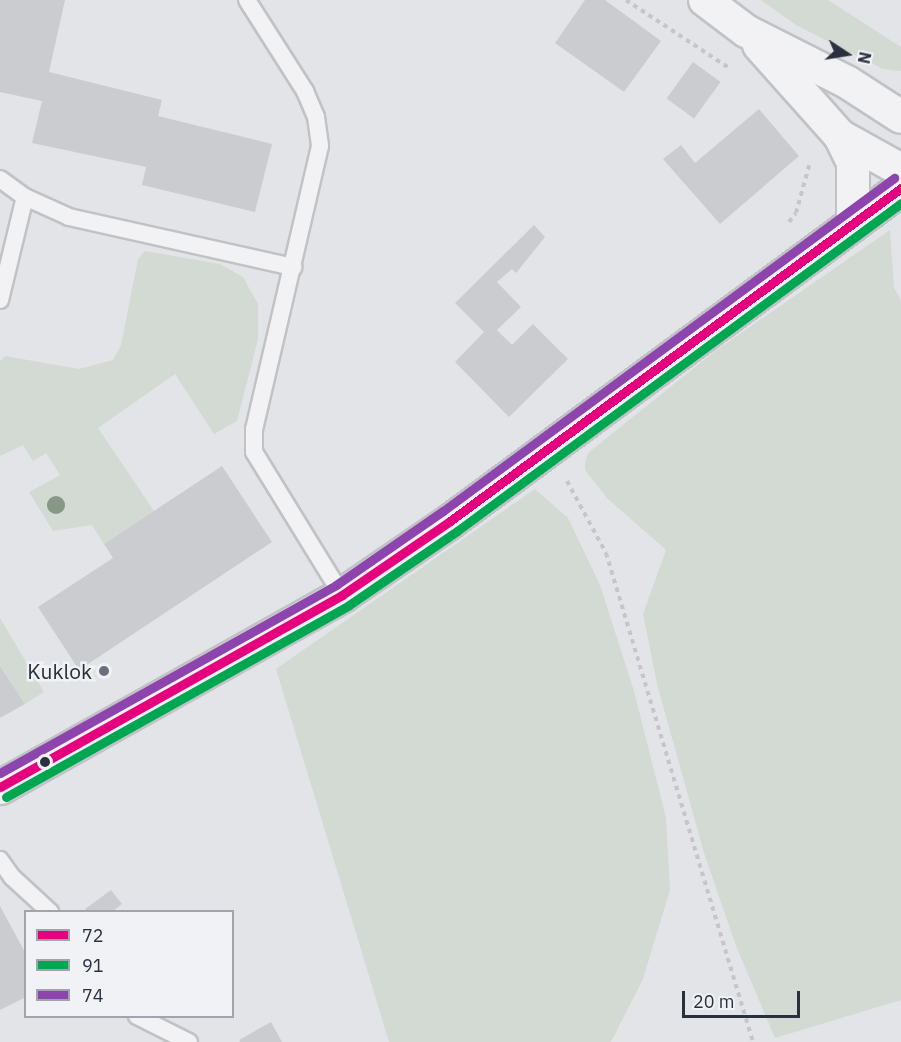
<!DOCTYPE html>
<html>
<head>
<meta charset="utf-8">
<style>
  body { margin:0 }
  #map { position:relative; width:901px; height:1042px; overflow:hidden; background:#e3e4e7; font-family:"IBM Plex Sans",sans-serif }
  div>[style] { position:absolute }
  .green>* { inset:0; background:#d2dad3 }
  .building>* { inset:0; background:#cbcccf; transform-origin:0 0 }
  .path>* { height:4px; margin-top:-2px; transform-origin:0; background:repeating-linear-gradient(90deg,#c5c5ca 0 4.5px,transparent 0 9px) }
  .roads { filter:drop-shadow(2px 0 #c1c2c5) drop-shadow(-2px 0 #c1c2c5) drop-shadow(0 2px #c1c2c5) drop-shadow(0 -2px #c1c2c5) }
  .service>* { height:16px; margin:-8px; padding:0 8px; transform-origin:8px; border-radius:8px; background:#f2f2f4 }
  .minor>* { height:32px; margin:-16px; padding:0 16px; transform-origin:16px; border-radius:16px; background:#f2f2f4 }
  .tertiary>* { height:33px; margin:-16.5px; padding:0 16.5px; transform-origin:16.5px; border-radius:16.5px; background:#f2f2f4 }
  .bus-1>* { height:9px; margin:-4.5px; padding:0 4.5px; transform-origin:4.5px; border-radius:4.5px; background:#e5007d }
  .bus-2>* { height:9px; margin:-4.5px; padding:0 4.5px; transform-origin:4.5px; border-radius:4.5px; background:#00a651 }
  .bus-3>* { height:9px; margin:-4.5px; padding:0 4.5px; transform-origin:4.5px; border-radius:4.5px; background:#8e44ad }
  .trees>* { width:18px; height:18px; margin:-9px; border-radius:50%; background:#879887 }
  .dots>* { width:16px; height:16px; translate:-50% -50%; box-sizing:border-box; border:3px solid #f1f2f6; border-radius:50% }
  span { translate:-50% -50%; white-space:nowrap; text-align:center; line-height:1.15; -webkit-text-stroke:5px #f1f2f6; paint-order:stroke }
  .poi-label { font-size:21px; color:#2b303f }
  .right { translate:-100% -50%; text-align:right }
  .legend { position:absolute; left:24px; top:910px; width:210px; height:108px; box-sizing:border-box; background:#f1f2f6; border:2px solid #a2a4ad; margin:0; padding:8px 10px; list-style:none; font-size:18px; color:#2b303f }
  .legend li { display:flex; align-items:center; gap:12px; height:30px }
  .legend b { width:30px; border:2px solid #a2a4ad }
  .north { position:absolute; left:817px; top:24px; width:60px; height:60px; -webkit-text-stroke:4px #f1f2f6; paint-order:stroke; rotate:102deg; font-size:16px; font-weight:700; line-height:24px; text-align:center; color:#2b303f }
  .north::after { content:''; display:block; margin:auto; width:21px; height:27px; background:#2b303f; clip-path:polygon(50% 0,100% 100%,50% 72%,0 100%) }
  .scale { position:absolute; left:682px; top:991px; width:118px; height:27px; box-sizing:border-box; border:3px solid #2b303f; border-top:0; padding-left:8px; font-size:18px; line-height:21px; white-space:nowrap; color:#2b303f; -webkit-text-stroke:4px #f1f2f6; paint-order:stroke }
</style>
</head>
<body>
<div id="map">
  <div class="green">
    <div style="clip-path:polygon(761px 0,828px 0,901px 47px,901px 71px,883px 69px,796px 25px)"></div>
    <div style="clip-path:polygon(890px 230px,894px 288px,901px 300px,901px 1000px,775px 1038px,736px 946px,704px 853px,657px 684px,643px 614px,666px 550px,608px 499px,585px 470px,585px 463px,588px 453px,715px 351px)"></div>
    <div style="clip-path:polygon(145px 251px,220px 264px,243px 277px,258px 304px,258px 339px,237px 421px,214px 434px,175px 374px,98px 428px,154px 511px,104px 544px,92px 525px,53px 531px,29px 492px,60px 475px,46px 453px,33px 461px,23px 445px,0 456px,0 361px,5px 356px,79px 369px,113px 360px,121px 345px,138px 259px)"></div>
    <div style="clip-path:polygon(535px 489px,568px 518px,600px 585px,634px 691px,666px 818px,670px 890px,643px 979px,611px 1042px,389px 1042px,276px 669px)"></div>
    <div style="clip-path:polygon(0 618px,44px 692px,25px 704px,0 666px)"></div>
  </div>
  <div class="building">
    <div style="clip-path:polygon(0 0,65px 0,49px 72px,162px 100px,158px 116px,272px 144px,255px 212px,142px 185px,146px 167px,32px 143px,42px 101px,0 92px)"></div>
    <div style="clip-path:polygon(585px 0,605px 0,661px 41px,624px 92px,555px 43px)"></div>
    <div style="left:693px;top:62px;width:34px;height:45px;rotate:36deg"></div>
    <div style="clip-path:polygon(759px 109px,799px 156px,720px 224px,663px 159px,681px 145px,695px 163px)"></div>
    <div style="clip-path:polygon(534px 225px,545px 237px,516px 273px,512px 269px,497px 282px,521px 307px,497px 330px,512px 345px,533px 324px,568px 359px,509px 417px,455px 362px,484px 332px,455px 303px)"></div>
    <div style="clip-path:polygon(222px 466px,272px 542px,79px 670px,38px 607px,113px 558px,104px 544px)"></div>
    <div style="clip-path:polygon(0 666px,25px 704px,0 718px)"></div>
    <div style="clip-path:polygon(111px 890px,122px 904px,112px 912px,87px 912px,85px 909px)"></div>
    <div style="clip-path:polygon(0 906px,26px 954px,26px 997px,0 1010px)"></div>
    <div style="clip-path:polygon(271px 1022px,282px 1042px,240px 1042px,239px 1040px)"></div>
  </div>
  <div class="path">
    <div style="left:626px;top:0;width:123px;rotate:33.4deg"></div>
    <div style="left:789px;top:222px;width:11px;rotate:-52deg"></div>
    <div style="left:796px;top:213px;width:53px;rotate:-74.6deg"></div>
    <div style="left:567px;top:481px;width:82px;rotate:61.6deg"></div>
    <div style="left:606px;top:553px;width:511px;rotate:73.27deg"></div>
  </div>
  <div class="roads">
    <div class="service">
      <div style="left:247px;top:0;width:108px;rotate:57.5deg"></div>
      <div style="left:305px;top:91px;width:28px;rotate:67deg"></div>
      <div style="left:316px;top:117px;width:29px;rotate:82deg"></div>
      <div style="left:320px;top:146px;width:291px;rotate:103.1deg"></div>
      <div style="left:254px;top:429px;width:23px;rotate:90deg"></div>
      <div style="left:254px;top:452px;width:168px;rotate:58.4deg"></div>
      <div style="left:0;top:179px;width:31px;rotate:36deg"></div>
      <div style="left:25px;top:197px;width:48px;rotate:24.4deg"></div>
      <div style="left:69px;top:217px;width:230px;rotate:12.6deg"></div>
      <div style="left:0;top:300px;width:106px;rotate:-76.4deg"></div>
      <div style="left:0;top:860px;width:21px;rotate:55deg"></div>
      <div style="left:12px;top:877px;width:52px;rotate:42.6deg"></div>
      <div style="left:137px;top:1016px;width:58px;rotate:26.6deg"></div>
    </div>
    <div class="minor">
      <div style="left:705px;top:0;width:51px;rotate:37.1deg"></div>
      <div style="left:746px;top:31px;width:113px;rotate:26.8deg"></div>
      <div style="left:847px;top:82px;width:64px;rotate:32.9deg"></div>
      <div style="left:759px;top:45px;width:122px;rotate:48.3deg"></div>
      <div style="left:840px;top:136px;width:30px;rotate:64deg"></div>
      <div style="left:853px;top:163px;width:57px;rotate:90deg"></div>
      <div style="left:840px;top:136px;width:70px;rotate:29.1deg"></div>
    </div>
    <div class="tertiary">
      <div style="left:0;top:787px;width:392px;rotate:-29.3deg"></div>
      <div style="left:342px;top:595px;width:131px;rotate:-34.4deg"></div>
      <div style="left:450px;top:521px;width:561px;rotate:-36.44deg"></div>
    </div>
  </div>
  <div class="bus-1">
    <div style="left:0;top:787px;width:392px;rotate:-29.3deg"></div>
    <div style="left:342px;top:595px;width:131px;rotate:-34.4deg"></div>
    <div style="left:450px;top:521px;width:561px;rotate:-36.44deg"></div>
  </div>
  <div class="bus-2">
    <div style="left:6px;top:797px;width:393px;rotate:-29.2deg"></div>
    <div style="left:349px;top:605px;width:131px;rotate:-34.4deg"></div>
    <div style="left:457px;top:531px;width:552px;rotate:-36.45deg"></div>
  </div>
  <div class="bus-3">
    <div style="left:0;top:773px;width:385px;rotate:-29.2deg"></div>
    <div style="left:336px;top:585px;width:130px;rotate:-34.7deg"></div>
    <div style="left:443px;top:511px;width:561px;rotate:-36.44deg"></div>
  </div>
  <div class="trees">
    <div style="left:56px;top:505px"></div>
  </div>
  <div class="dots">
    <div style="left:104px;top:671px;background:#6b6f7a"></div>
    <div style="left:45px;top:762px;background:#2b303f"></div>
  </div>
  <div class="poi-label">
    <span class="right" style="left:92px;top:671px">Kuklok</span>
  </div>
  <ul class="legend">
  <li><b style="height:8px;background:#e5007d"></b>72</li>
  <li><b style="height:8px;background:#00a651"></b>91</li>
  <li><b style="height:8px;background:#8e44ad"></b>74</li>
  </ul>
  <div class="north">N</div>
  <div class="scale">20 m</div>
</div>
</body>
</html>
